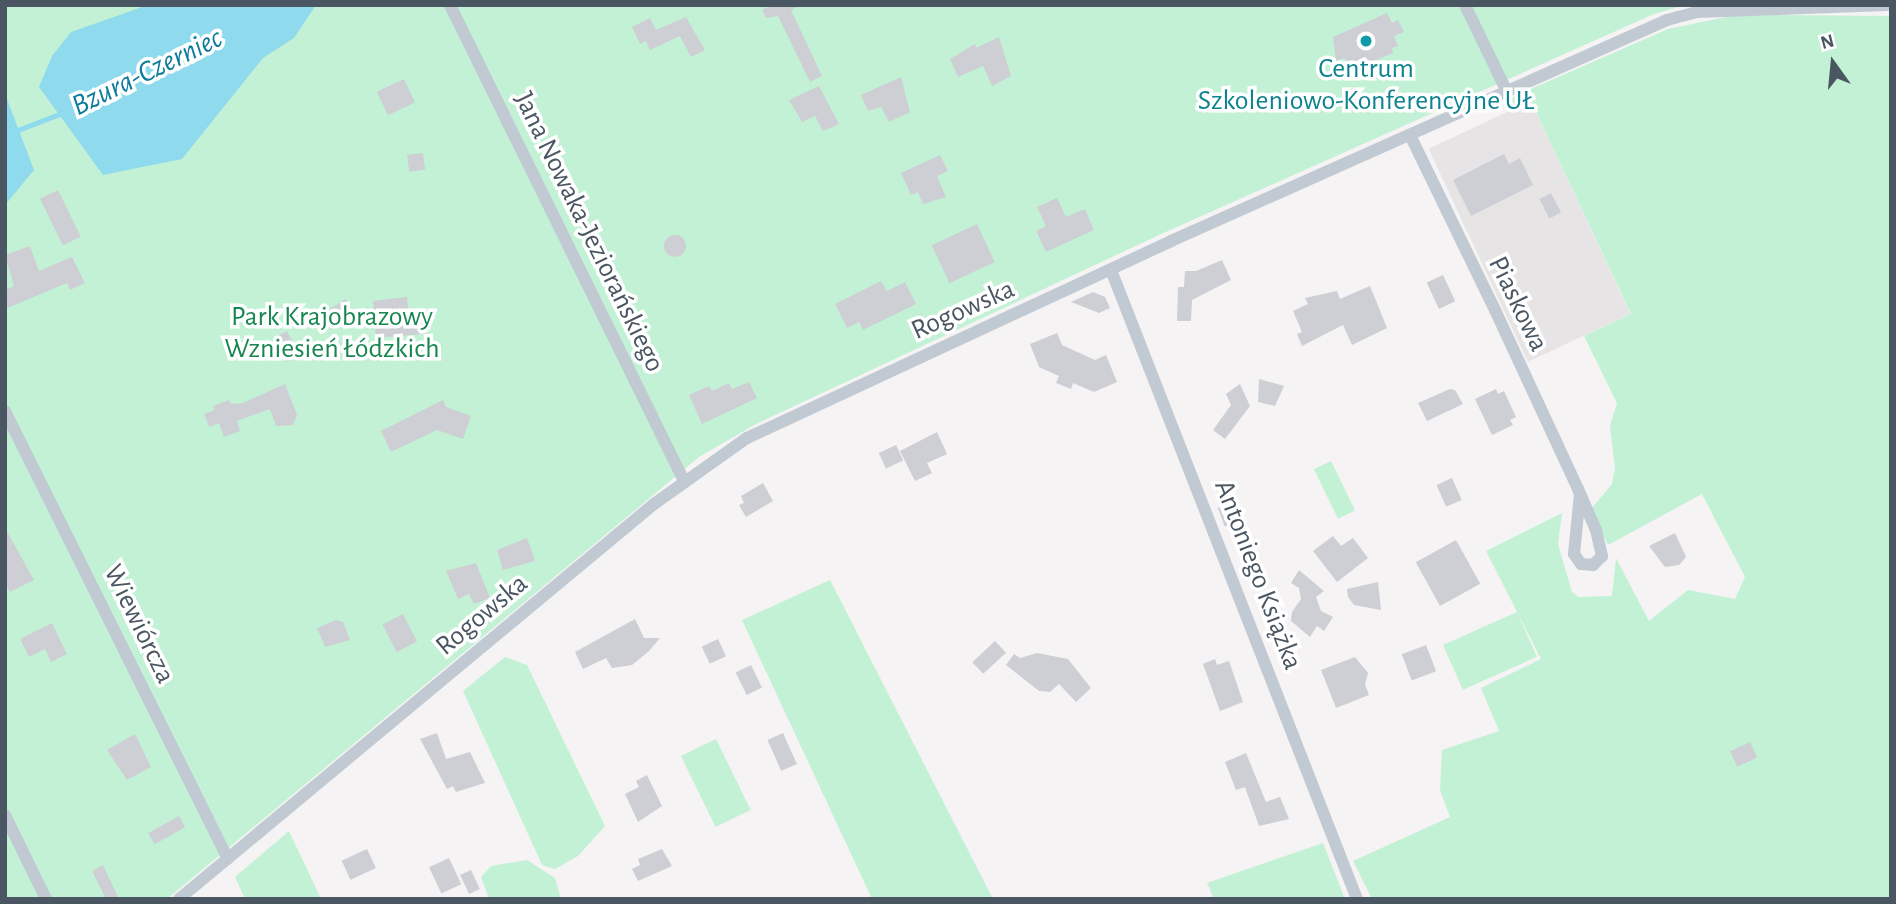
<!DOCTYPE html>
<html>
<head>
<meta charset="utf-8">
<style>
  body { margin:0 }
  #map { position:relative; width:1896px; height:904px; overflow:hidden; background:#f5f3f3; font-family:"Alegreya Sans",sans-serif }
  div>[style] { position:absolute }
  .education>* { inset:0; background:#e6e4e5; transform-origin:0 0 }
  .green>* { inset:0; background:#c3f1d5; transform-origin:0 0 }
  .water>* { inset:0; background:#90daee }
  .stream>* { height:4.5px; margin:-2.25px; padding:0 2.25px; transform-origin:2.25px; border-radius:2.25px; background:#90daee }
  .building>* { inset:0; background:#cdcfd5; transform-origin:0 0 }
  .round { border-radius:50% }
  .street>* { height:12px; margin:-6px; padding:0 6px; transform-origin:6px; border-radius:6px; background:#c1cad2 }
  .dots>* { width:19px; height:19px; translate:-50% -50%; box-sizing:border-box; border:4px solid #fff; border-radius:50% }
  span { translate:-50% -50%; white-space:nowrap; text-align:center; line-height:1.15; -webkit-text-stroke:7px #fff; paint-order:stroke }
  .culture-label { font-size:28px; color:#0d838f }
  .street-label { font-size:28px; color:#4a5661 }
  .park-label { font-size:28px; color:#17864f }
  .water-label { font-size:30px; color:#0c7c9b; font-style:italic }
  .frame { position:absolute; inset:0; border:7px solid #4a5661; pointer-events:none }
  .north { position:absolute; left:1798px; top:28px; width:70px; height:70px; -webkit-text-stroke:5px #fff; paint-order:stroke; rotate:345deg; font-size:19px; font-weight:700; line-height:28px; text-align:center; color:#4a5661 }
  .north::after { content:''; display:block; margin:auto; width:24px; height:32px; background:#4a5661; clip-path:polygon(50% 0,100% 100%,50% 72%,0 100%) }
</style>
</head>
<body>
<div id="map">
  <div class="education">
    <div style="left:1531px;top:101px;width:235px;height:113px;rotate:65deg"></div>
  </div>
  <div class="green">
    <div style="clip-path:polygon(5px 5px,1685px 5px,1654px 14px,1159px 235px,756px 424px,699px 457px,167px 899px,5px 899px)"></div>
    <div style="clip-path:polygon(1776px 15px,1891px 16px,1891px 899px,1372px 899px,1353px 861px,1450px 817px,1440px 790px,1442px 750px,1499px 731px,1481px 688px,1541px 659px,1486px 551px,1562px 513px,1558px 544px,1572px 592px,1578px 597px,1612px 596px,1616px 558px,1649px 621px,1688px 590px,1735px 599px,1745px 577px,1702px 494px,1608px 545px,1591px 509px,1612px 484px,1615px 468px,1610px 426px,1617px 403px,1584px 336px,1631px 314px,1531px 101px,1512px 109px,1508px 99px,1668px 29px,1731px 16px)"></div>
    <div style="left:1331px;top:461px;width:55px;height:19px;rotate:64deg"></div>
    <div style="clip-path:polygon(830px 580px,947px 809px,993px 899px,872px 899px,742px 620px)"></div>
    <div style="left:1517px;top:612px;width:49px;height:81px;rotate:66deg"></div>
    <div style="clip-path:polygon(505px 657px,527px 665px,605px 826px,578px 856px,555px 869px,542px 865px,463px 691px)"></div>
    <div style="left:716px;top:739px;width:79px;height:39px;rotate:64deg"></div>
    <div style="clip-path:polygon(289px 831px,321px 899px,245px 899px,235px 877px)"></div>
    <div style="clip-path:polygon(1323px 843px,1345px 899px,1214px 899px,1207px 883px)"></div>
    <div style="clip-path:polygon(527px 860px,555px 878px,561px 899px,489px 899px,481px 877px,491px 866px)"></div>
  </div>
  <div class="water">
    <div style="clip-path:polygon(148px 5px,316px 5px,294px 38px,263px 58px,182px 159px,103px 175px,39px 87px,52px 56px,71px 32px)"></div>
    <div style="clip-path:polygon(5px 94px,34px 170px,5px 205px)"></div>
  </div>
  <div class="stream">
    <div style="left:5px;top:135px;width:61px;rotate:-21.1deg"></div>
  </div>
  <div class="building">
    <div style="clip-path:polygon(772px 5px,801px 5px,791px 10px,822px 76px,810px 82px,778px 16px,766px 18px,762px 10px)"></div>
    <div style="clip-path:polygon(1387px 13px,1392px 23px,1398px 20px,1404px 32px,1394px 36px,1398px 46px,1392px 48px,1393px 53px,1356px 69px,1354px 64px,1348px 67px,1345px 58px,1336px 61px,1333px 37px)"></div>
    <div style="clip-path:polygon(686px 17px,705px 50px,691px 57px,680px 36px,650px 50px,646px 41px,640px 44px,632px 27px,650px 18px,656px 30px)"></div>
    <div style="clip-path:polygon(999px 37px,1011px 76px,992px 86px,983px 66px,958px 77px,950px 59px,975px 44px,976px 48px)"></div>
    <div style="clip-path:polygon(901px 77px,910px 112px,889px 122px,881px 107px,868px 111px,861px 95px)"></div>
    <div style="left:404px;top:79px;width:26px;height:30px;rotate:65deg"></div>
    <div style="clip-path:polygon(819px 86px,839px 124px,823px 131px,815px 116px,802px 122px,789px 100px)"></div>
    <div style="left:423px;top:153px;width:17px;height:16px;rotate:83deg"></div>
    <div style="clip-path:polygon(1504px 154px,1509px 164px,1520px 158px,1533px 185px,1471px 216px,1453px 180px)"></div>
    <div style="clip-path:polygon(940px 155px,948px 171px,937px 176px,946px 197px,923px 204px,918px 192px,911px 195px,901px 173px)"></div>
    <div style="left:58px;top:190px;width:52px;height:20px;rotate:64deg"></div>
    <div style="left:1551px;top:193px;width:22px;height:13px;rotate:63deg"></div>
    <div style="clip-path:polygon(1057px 198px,1066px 217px,1085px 209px,1094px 230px,1046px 252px,1036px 231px,1046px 226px,1037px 207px)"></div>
    <div style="left:977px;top:224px;width:42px;height:50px;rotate:65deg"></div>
    <div class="round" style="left:664px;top:235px;width:22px;height:22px"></div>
    <div style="clip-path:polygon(30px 246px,39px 271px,72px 257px,85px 283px,70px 290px,67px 283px,5px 309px,5px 290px,14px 286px,5px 255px)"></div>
    <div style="clip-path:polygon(1222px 260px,1231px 280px,1192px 300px,1191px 321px,1177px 321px,1178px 287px,1184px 287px,1185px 271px,1196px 271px)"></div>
    <div style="left:1443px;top:275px;width:29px;height:18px;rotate:65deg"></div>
    <div style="clip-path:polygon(881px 281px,887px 291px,905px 282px,916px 304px,863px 330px,859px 322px,847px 328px,835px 304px)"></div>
    <div style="clip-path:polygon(1370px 286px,1387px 328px,1352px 345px,1343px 325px,1302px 346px,1297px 334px,1302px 332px,1293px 311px,1308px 304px,1305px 298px,1337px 291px,1340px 299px)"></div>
    <div style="clip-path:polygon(1093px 292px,1105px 297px,1110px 308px,1099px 313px,1071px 302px)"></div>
    <div style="clip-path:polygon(407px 297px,409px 321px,421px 320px,423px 334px,376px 338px,373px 301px)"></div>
    <div style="clip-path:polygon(346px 299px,356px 320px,321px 330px,320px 315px)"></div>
    <div style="left:287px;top:331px;width:28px;height:14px;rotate:64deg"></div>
    <div style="clip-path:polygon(1057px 333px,1062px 345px,1095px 360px,1106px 355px,1117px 382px,1094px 392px,1073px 383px,1071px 389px,1056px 383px,1059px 376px,1039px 367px,1030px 344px)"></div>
    <div style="clip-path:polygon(1259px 379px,1284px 386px,1275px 406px,1258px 402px)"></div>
    <div style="clip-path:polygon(749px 382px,757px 398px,702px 424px,689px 395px,709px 386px,712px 391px,729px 383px,732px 389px)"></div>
    <div style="clip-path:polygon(285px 384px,297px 415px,293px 425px,276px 426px,270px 409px,237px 421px,240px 431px,224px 437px,219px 423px,209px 427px,204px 414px,215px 410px,213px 406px,229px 400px,231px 404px,243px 403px)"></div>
    <div style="clip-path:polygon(1240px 384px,1250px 406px,1225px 439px,1213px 430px,1231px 405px,1226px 394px)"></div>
    <div style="clip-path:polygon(1450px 389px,1455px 390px,1463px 404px,1427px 421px,1418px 403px)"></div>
    <div style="clip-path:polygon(1496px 389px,1498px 394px,1504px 391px,1516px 417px,1510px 420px,1513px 425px,1492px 435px,1475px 399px)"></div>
    <div style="clip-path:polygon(443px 400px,446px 407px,471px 416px,463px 439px,437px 430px,391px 452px,381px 431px)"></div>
    <div style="clip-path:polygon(937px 432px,947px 454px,927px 463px,932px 473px,915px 481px,900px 451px)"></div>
    <div style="left:896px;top:445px;width:17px;height:19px;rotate:65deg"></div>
    <div style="left:1452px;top:478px;width:24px;height:17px;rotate:66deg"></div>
    <div style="clip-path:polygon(763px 483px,773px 501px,746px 517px,739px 505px,744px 503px,741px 496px)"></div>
    <div style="left:1231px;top:503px;width:20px;height:14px;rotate:70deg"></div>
    <div style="clip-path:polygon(5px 528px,34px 580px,10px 592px,5px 584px)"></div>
    <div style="clip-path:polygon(1675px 533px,1686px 557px,1679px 565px,1665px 567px,1649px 546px)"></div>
    <div style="clip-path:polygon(1333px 536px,1341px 546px,1353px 538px,1368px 558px,1337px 582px,1313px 551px)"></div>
    <div style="clip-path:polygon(527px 538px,535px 561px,503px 570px,497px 550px)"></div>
    <div style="left:1456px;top:540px;width:50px;height:46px;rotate:61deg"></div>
    <div style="clip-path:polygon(476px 563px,490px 598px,474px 604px,469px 594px,458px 599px,446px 571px)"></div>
    <div style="clip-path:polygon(1299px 570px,1324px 591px,1316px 597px,1321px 611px,1333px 617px,1324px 631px,1317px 626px,1310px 637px,1291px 621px,1292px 612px,1301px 599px,1299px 588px,1291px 583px)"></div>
    <div style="clip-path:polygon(1378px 582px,1381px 610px,1354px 605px,1348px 597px,1347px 589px)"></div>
    <div style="left:403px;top:614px;width:31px;height:23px;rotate:63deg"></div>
    <div style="clip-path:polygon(635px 619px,644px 638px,660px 638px,649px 651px,632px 665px,612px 668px,606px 658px,583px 669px,575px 652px)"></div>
    <div style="clip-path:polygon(336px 620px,343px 622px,350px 640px,325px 647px,317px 628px)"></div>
    <div style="clip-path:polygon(52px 623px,67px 654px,51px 662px,45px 649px,29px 657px,20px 639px)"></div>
    <div style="left:718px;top:639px;width:19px;height:18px;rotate:65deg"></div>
    <div style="left:995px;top:641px;width:16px;height:31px;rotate:47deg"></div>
    <div style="left:1426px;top:645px;width:28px;height:26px;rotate:69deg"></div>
    <div style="clip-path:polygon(1037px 653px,1068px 659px,1091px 688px,1076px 702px,1059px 684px,1050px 692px,1039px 691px,1006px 665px,1014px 654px,1020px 658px)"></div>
    <div style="clip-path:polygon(1355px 657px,1368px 673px,1365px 684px,1369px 695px,1336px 708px,1321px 670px)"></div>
    <div style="clip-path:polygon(1215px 659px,1217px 665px,1229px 661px,1243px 702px,1220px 711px,1203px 664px)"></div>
    <div style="left:751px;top:665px;width:25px;height:17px;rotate:64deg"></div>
    <div style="clip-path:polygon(437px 733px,446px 759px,470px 752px,485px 783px,456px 792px,453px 786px,447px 789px,420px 739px)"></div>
    <div style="left:783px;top:733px;width:34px;height:17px;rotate:66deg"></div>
    <div style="clip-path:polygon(135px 734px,151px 767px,127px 780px,107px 750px)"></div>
    <div style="left:1750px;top:742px;width:17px;height:22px;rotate:65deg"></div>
    <div style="clip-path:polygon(1246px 753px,1266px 802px,1280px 797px,1289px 819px,1259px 826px,1245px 787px,1236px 790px,1225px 762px)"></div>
    <div style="clip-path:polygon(647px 775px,662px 806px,638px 822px,625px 794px,639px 787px,636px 781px)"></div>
    <div style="left:179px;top:816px;width:13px;height:35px;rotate:61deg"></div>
    <div style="left:367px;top:849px;width:21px;height:28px;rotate:65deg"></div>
    <div style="clip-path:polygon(662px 849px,672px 866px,638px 881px,632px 869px,640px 865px,638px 859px)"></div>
    <div style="left:449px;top:858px;width:29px;height:22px;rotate:65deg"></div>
    <div style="clip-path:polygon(103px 865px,119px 899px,106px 899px,92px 871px)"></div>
    <div style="left:471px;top:870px;width:21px;height:12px;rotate:65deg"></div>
  </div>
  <div class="street">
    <div style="left:450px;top:5px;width:530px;rotate:63.82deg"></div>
    <div style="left:1465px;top:5px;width:97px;rotate:64.2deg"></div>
    <div style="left:1410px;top:135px;width:195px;rotate:64.1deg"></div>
    <div style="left:1495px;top:310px;width:197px;rotate:65.1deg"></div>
    <div style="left:1578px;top:489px;width:45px;rotate:66.3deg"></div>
    <div style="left:1596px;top:530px;width:27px;rotate:77deg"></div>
    <div style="left:1602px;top:556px;width:13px;rotate:135deg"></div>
    <div style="left:1593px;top:565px;width:12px;rotate:-175deg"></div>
    <div style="left:1581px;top:564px;width:12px;rotate:-125deg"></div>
    <div style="left:1574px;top:554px;width:60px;rotate:-84.3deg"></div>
    <div style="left:1111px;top:270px;width:675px;rotate:68.64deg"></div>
    <div style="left:5px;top:411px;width:500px;rotate:63.54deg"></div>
    <div style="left:5px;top:815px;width:93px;rotate:64deg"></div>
    <div style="left:179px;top:899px;width:618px;rotate:-39.75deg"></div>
    <div style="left:654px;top:504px;width:114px;rotate:-35.4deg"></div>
    <div style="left:747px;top:438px;width:468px;rotate:-24.9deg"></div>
    <div style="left:1171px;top:241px;width:543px;rotate:-24.02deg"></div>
    <div style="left:1667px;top:20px;width:31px;rotate:-15deg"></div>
    <div style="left:1697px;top:12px;width:190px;rotate:-2.1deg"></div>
  </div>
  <div class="dots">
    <div style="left:1366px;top:41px;background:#0f9aa8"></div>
  </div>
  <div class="culture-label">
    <span style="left:1366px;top:85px">Centrum<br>Szkoleniowo-Konferencyjne UŁ</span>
  </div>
  <div class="street-label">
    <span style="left:589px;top:232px;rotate:64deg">Jana Nowaka-Jeziorańskiego</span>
    <span style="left:1518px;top:304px;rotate:64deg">Piaskowa</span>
    <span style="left:963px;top:310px;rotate:-24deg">Rogowska</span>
    <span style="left:1258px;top:575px;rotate:69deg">Antoniego Książka</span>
    <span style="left:482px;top:615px;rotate:-40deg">Rogowska</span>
    <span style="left:139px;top:624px;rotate:64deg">Wiewiórcza</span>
  </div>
  <div class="park-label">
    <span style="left:332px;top:333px">Park Krajobrazowy<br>Wzniesień Łódzkich</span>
  </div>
  <div class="water-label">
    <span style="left:147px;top:72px;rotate:-26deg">Bzura-Czerniec</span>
  </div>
  <div class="frame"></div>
  <div class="north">N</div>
</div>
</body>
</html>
